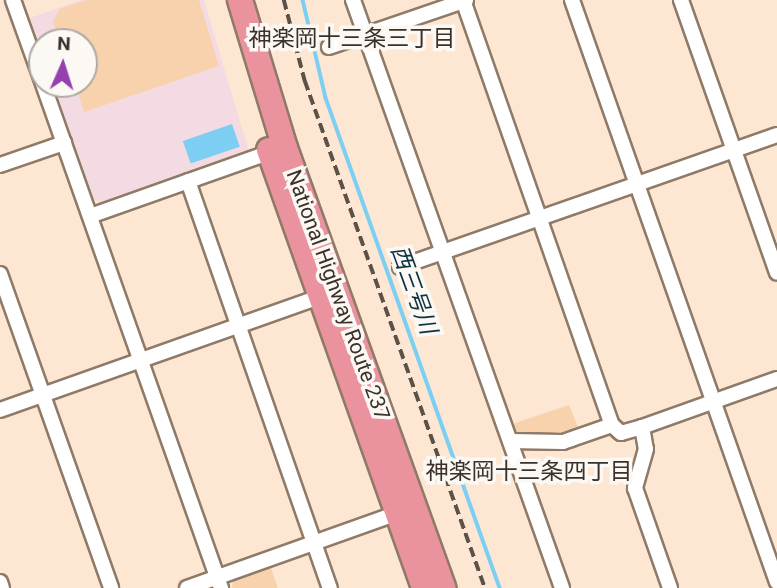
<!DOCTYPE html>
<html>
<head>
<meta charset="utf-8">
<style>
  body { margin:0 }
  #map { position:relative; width:777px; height:588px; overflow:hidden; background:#fde7d2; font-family:Roboto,"Noto Sans JP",sans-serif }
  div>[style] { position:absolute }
  .education>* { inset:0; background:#f4dae2 }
  .green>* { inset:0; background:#f8d2ad }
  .water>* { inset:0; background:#7ccff3; transform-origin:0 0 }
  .stream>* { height:3.5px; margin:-1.75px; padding:0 1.75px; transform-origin:1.75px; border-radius:1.75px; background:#7ccff3 }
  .roads { filter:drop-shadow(2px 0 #8e7a67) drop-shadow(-2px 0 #8e7a67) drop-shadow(0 2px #8e7a67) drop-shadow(0 -2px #8e7a67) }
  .street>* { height:14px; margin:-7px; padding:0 7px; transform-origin:7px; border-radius:7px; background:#fff }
  .highway>* { height:24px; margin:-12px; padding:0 12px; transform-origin:12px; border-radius:12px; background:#eb929f }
  .rail>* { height:3.5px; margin-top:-1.75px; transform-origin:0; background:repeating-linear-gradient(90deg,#5b5147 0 10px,transparent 0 15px) }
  span { translate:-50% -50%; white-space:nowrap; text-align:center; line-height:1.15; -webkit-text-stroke:7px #fcf8f4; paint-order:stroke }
  .street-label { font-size:21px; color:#3a322a }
  .neighbourhood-label { font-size:23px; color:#3a322a }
  .water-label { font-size:23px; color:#0c3342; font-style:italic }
  .north { position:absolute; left:28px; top:28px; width:70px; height:70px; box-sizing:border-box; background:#fcf8f4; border:2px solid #aea9a3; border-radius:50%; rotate:3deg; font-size:19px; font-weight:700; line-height:28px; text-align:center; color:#3a322a }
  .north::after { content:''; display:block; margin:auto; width:24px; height:32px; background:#9440ae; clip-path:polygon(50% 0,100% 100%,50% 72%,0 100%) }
</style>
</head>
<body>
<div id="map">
  <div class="education">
    <div style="clip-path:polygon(81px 0,204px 0,249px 152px,104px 204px,94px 199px,53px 84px,84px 84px,84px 42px,42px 42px,42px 52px,30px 18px)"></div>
  </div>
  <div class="green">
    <div style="clip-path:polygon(87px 0,199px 0,219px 66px,84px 112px,75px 84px,84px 84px,84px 42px,60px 42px,53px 21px,60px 9px)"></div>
    <div style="clip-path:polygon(569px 405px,579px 429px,563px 435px,521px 435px,513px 429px,515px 423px)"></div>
    <div style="clip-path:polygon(271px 568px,278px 588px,232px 588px,233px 580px)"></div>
  </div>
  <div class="water">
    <div style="left:232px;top:124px;width:24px;height:52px;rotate:71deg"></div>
  </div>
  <div class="stream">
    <div style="left:303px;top:0;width:101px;rotate:76.8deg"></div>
    <div style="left:326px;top:98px;width:520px;rotate:70.45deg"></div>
  </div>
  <div class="roads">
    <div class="street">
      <div style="left:13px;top:0;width:86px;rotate:70.3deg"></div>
      <div style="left:353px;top:0;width:624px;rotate:70.43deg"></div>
      <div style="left:463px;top:0;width:450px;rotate:70.7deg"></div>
      <div style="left:572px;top:0;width:617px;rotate:70.6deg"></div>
      <div style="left:681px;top:0;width:289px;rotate:70.6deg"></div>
      <div style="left:329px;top:47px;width:145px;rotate:-18.9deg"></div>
      <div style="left:43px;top:84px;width:535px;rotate:70.55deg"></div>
      <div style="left:0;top:165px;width:68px;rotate:-19deg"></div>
      <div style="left:188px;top:181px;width:431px;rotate:70.8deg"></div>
      <div style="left:90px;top:216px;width:195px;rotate:-19.5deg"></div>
      <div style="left:400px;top:267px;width:399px;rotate:-19.3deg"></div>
      <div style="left:0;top:274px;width:333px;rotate:70.5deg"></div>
      <div style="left:0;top:410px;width:345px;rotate:-19.5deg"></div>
      <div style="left:642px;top:427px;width:143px;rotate:-19.6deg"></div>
      <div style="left:510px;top:441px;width:53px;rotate:1.1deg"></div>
      <div style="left:563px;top:442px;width:52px;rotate:-19.1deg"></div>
      <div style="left:612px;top:425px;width:12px;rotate:42deg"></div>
      <div style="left:621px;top:433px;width:22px;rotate:-16deg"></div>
      <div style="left:642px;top:427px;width:22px;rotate:80deg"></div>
      <div style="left:646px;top:449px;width:41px;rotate:105.8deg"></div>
      <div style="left:635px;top:488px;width:106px;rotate:70.7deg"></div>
      <div style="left:0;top:582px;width:6px;rotate:72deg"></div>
      <div style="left:187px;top:588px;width:229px;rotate:-19.6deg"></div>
    </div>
    <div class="highway">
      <div style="left:240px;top:0;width:155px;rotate:73.1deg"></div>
      <div style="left:285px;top:148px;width:468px;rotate:70.2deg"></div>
      <div style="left:269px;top:150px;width:465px;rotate:70.5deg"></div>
    </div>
  </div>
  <div class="rail">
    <div style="left:284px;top:0;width:84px;rotate:75.5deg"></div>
    <div style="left:305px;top:81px;width:538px;rotate:70.45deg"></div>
  </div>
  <div class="street-label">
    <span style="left:338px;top:295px;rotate:70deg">National Highway Route 237</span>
  </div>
  <div class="neighbourhood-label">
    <span style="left:352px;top:39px">神楽岡十三条三丁目</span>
    <span style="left:529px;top:472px">神楽岡十三条四丁目</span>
  </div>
  <div class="water-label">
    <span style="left:413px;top:290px;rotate:70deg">西三号川</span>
  </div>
  <div class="north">N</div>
</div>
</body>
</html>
